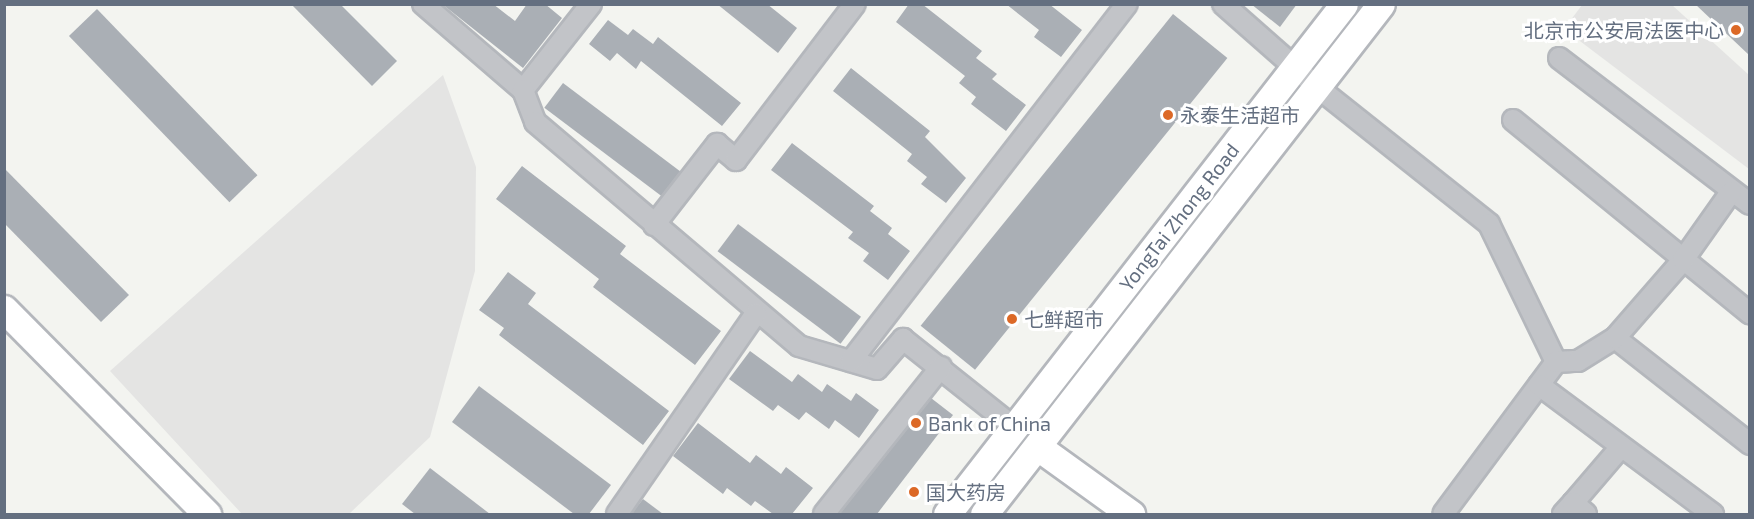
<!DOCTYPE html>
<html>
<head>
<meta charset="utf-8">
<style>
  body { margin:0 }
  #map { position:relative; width:1754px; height:519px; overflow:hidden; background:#f3f4f0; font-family:"Exo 2","Noto Sans SC",sans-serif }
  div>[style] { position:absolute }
  .built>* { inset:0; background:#e4e4e3 }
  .building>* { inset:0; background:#aaafb5; transform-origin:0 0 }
  .roads { filter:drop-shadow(2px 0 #b4b7bc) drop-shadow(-2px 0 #b4b7bc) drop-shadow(0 2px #b4b7bc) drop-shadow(0 -2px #b4b7bc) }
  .street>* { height:20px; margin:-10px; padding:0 10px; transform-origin:10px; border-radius:10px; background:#c2c4c8 }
  .secondary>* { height:27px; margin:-13.5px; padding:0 13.5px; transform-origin:13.5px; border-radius:13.5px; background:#fff }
  .dots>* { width:16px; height:16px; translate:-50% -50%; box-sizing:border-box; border:3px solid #fff; border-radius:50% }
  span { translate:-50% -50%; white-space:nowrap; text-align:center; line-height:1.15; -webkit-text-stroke:6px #fff; paint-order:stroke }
  .poi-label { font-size:20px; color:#646f80 }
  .right { translate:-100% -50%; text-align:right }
  .left { translate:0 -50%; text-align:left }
  .street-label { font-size:20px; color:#646f80 }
  .frame { position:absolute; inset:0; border:6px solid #646f80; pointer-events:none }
</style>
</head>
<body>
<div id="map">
  <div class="built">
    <div style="clip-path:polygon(1582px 5px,1672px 5px,1749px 75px,1749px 169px,1564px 29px)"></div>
    <div style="clip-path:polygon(443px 75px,476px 167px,475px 271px,430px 437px,349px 514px,242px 514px,110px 371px)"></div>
  </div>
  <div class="building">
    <div style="clip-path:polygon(291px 4px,340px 4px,397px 61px,372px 86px)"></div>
    <div style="clip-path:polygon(442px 4px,493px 4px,515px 21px,527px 4px,545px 4px,562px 18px,523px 68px)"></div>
    <div style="clip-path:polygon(717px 4px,767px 4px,797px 28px,778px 53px)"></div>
    <div style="clip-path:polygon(909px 4px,922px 4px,982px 51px,976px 58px,997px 74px,992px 79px,1026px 105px,1006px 131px,971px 104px,976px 97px,959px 83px,965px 76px,896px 22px)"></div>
    <div style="clip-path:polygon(1006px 4px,1049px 4px,1082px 30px,1061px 57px,1034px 37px,1039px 30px)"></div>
    <div style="clip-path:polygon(1251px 4px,1297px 4px,1280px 27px)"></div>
    <div style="clip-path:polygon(1695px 4px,1749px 4px,1749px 55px)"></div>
    <div style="left:97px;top:9px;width:231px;height:39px;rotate:46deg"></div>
    <div style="left:1173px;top:14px;width:70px;height:401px;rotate:39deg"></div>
    <div style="clip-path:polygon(608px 20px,628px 35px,633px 29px,653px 44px,658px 37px,741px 103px,722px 126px,641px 61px,636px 69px,617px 53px,610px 61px,589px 44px)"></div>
    <div style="clip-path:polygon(851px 68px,930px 131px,925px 137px,966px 178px,946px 203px,921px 184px,927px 177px,907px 161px,912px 154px,833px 91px)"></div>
    <div style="left:563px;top:83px;width:147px;height:31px;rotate:37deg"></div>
    <div style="clip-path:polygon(792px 143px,874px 206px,870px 211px,892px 228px,888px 234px,910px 251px,888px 280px,863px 261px,869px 253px,848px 238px,853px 232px,771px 170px)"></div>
    <div style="clip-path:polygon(522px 166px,626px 246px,620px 254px,721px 331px,695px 365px,593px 287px,599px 279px,496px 199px)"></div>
    <div style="clip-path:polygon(4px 168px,129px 295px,101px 322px,4px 223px)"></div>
    <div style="left:738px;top:224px;width:154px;height:34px;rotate:37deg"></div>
    <div style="clip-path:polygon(508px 272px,536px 293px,528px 304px,669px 411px,643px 445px,499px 335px,504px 328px,479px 310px)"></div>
    <div style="clip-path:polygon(750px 351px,792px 382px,798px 374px,822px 392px,827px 384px,851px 401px,856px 393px,879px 410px,859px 438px,835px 420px,829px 429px,806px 412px,799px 420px,778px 405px,773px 411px,729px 379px)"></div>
    <div style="clip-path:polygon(479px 386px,611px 485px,589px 514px,574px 514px,452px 422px)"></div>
    <div style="clip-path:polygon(931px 398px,953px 415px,877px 514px,839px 514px)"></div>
    <div style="clip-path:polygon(698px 423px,750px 463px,756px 455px,781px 474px,786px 467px,813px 488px,792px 514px,773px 514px,755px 501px,751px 506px,727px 488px,723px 494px,673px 456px)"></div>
    <div style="clip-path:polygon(430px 468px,490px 514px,415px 514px,402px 504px)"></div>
    <div style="clip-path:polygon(643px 499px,663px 514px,631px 514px)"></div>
  </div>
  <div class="roads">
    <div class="street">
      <div style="left:423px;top:4px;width:132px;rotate:40.7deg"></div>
      <div style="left:591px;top:4px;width:110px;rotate:128.3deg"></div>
      <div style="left:523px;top:90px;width:34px;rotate:69deg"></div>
      <div style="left:535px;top:122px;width:346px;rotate:40.3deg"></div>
      <div style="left:799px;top:346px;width:81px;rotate:16.4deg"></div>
      <div style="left:877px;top:369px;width:40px;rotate:-49deg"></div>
      <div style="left:903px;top:339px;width:143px;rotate:38.5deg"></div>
      <div style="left:1223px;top:4px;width:125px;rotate:41.4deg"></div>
      <div style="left:1317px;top:87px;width:220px;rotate:38.5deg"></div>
      <div style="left:1489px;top:224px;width:153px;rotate:64.1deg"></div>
      <div style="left:1556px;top:362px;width:189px;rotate:126.6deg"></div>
      <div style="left:1559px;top:58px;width:240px;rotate:37.4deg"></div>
      <div style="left:1513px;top:120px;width:306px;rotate:39.2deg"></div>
      <div style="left:654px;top:225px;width:103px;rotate:-52.1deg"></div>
      <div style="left:717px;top:144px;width:25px;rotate:40deg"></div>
      <div style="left:736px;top:160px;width:196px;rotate:-52.7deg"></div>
      <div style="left:1615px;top:338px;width:172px;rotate:38.1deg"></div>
      <div style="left:851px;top:361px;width:451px;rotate:-52.3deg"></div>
      <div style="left:1556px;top:362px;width:22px;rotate:-3deg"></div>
      <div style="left:1578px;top:361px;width:44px;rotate:-31.9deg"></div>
      <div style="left:1615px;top:338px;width:103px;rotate:-48.9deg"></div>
      <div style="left:1683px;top:260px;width:83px;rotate:-54.8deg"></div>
      <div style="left:1539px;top:385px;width:217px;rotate:36.6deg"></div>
      <div style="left:1573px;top:503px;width:74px;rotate:-49.4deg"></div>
      <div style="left:617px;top:514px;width:244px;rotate:-55.3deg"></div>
      <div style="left:824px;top:514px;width:188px;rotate:-51.5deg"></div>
      <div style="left:1563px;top:514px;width:15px;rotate:-48deg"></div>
      <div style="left:1573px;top:503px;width:17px;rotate:40deg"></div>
    </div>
    <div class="secondary">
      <div style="left:4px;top:309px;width:289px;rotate:45.3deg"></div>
      <div style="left:1038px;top:447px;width:115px;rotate:35.8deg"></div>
      <div style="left:947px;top:514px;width:646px;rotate:-52.1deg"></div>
      <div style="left:984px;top:514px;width:646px;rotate:-52.1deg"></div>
    </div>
  </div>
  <div class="dots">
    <div style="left:1736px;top:30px;background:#dc6927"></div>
    <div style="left:1168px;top:115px;background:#dc6927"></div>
    <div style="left:1012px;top:319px;background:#dc6927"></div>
    <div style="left:916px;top:423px;background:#dc6927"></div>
    <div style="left:914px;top:492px;background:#dc6927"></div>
  </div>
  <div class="poi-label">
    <span class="right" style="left:1724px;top:30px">北京市公安局法医中心</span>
    <span class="left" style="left:1180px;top:115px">永泰生活超市</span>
    <span class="left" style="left:1024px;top:319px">七鲜超市</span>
    <span class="left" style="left:928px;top:423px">Bank of China</span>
    <span class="left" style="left:926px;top:492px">国大药房</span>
  </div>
  <div class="street-label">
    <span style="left:1179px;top:217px;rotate:-52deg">YongTai Zhong Road</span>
  </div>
  <div class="frame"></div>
</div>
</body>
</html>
